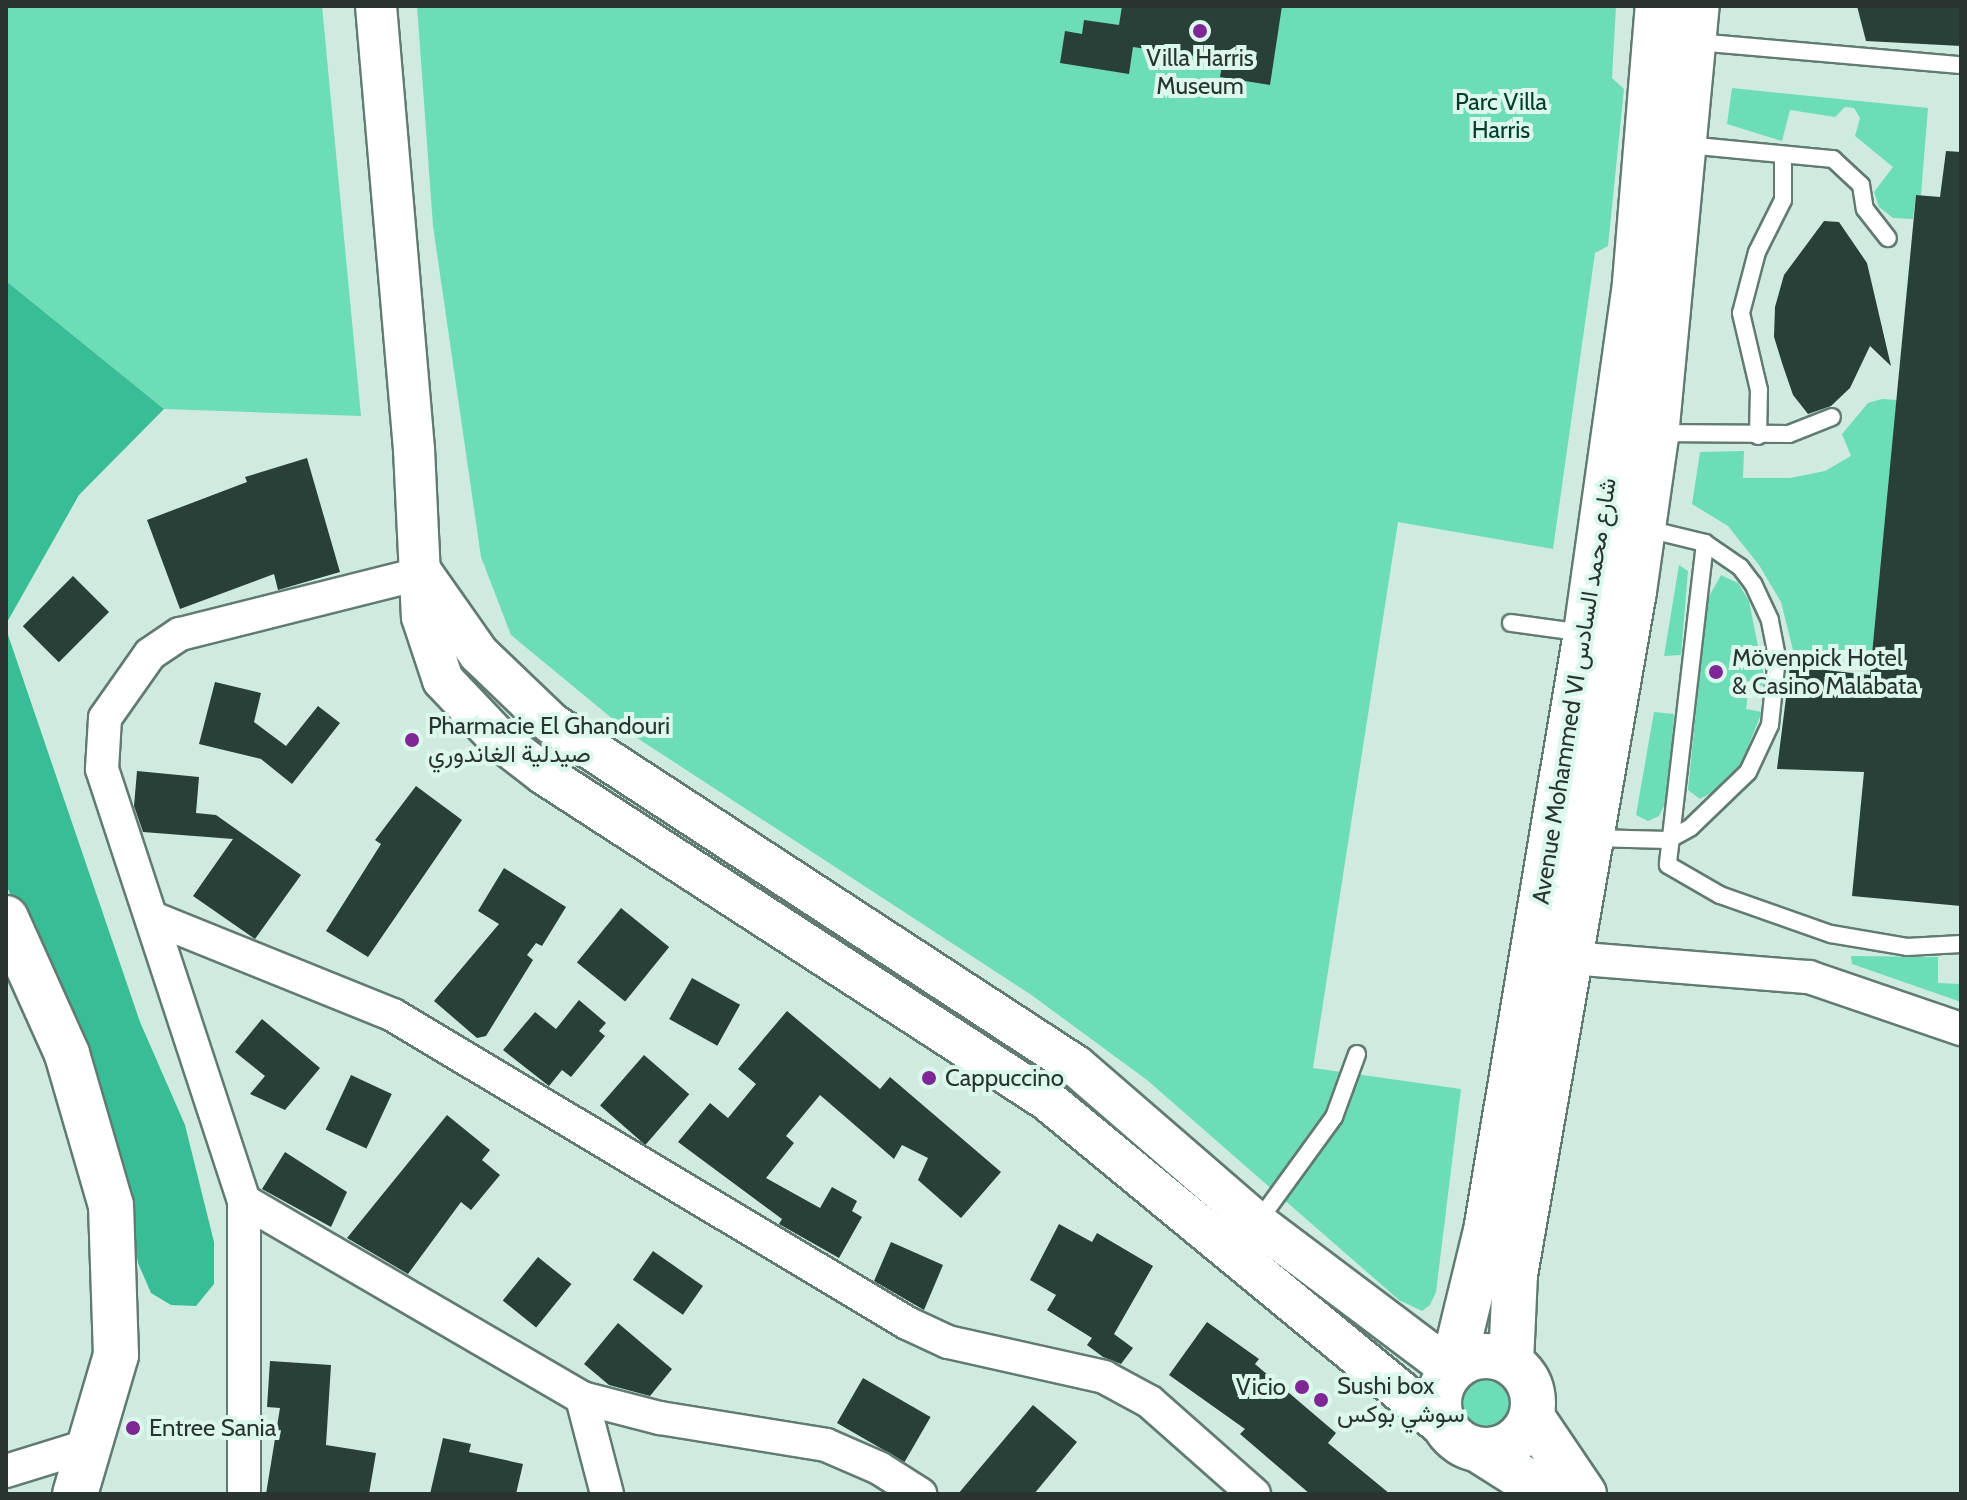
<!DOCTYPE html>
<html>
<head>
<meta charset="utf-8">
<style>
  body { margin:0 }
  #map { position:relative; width:1967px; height:1500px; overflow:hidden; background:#cfebdf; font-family:Cabin,Vazirmatn,sans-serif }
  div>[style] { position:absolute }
  .green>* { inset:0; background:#6dddb7 }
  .round { border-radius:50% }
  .forest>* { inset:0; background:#38bd96 }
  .building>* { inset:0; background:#284037; transform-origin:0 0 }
  .roads { filter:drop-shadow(2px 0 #617b71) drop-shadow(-2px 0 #617b71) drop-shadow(0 2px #617b71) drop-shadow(0 -2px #617b71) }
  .service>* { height:16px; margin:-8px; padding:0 8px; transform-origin:8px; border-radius:8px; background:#fff }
  .minor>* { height:32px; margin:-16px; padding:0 16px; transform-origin:16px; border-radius:16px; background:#fff }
  .tertiary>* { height:40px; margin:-20px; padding:0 20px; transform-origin:20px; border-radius:20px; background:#fff }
  .secondary>* { height:44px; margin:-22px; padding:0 22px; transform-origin:22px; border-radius:22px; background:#fff }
  .secondary>.ring { margin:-22px; padding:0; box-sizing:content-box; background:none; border:44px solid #fff; border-radius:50% }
  .primary>* { height:44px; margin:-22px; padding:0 22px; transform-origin:22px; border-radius:22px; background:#fff }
  .dots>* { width:22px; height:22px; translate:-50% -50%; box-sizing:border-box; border:4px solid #dcf8ec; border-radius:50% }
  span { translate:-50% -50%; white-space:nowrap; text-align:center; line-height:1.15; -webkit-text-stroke:8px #dcf8ec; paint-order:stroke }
  .poi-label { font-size:24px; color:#293430 }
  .left { translate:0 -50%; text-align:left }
  .right { translate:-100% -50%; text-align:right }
  .park-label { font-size:24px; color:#013c2c }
  .street-label { font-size:24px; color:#293430 }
  .frame { position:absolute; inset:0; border:8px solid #293430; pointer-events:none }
</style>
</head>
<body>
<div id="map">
  <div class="green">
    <div style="clip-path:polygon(6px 6px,322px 6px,361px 416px,164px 409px,6px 281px)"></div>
    <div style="clip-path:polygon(417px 6px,1616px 6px,1612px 78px,1624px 89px,1608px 246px,1595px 253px,1553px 549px,1398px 522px,1313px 1068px,1461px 1089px,1436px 1292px,1430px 1305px,1422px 1311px,1399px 1300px,1147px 1080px,1030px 994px,631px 734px,511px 635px,481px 557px,433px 226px)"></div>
    <div style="clip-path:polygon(1732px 88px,1928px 108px,1921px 195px,1916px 195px,1913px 219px,1893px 218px,1879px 207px,1874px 192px,1893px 167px,1855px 136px,1860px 118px,1854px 108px,1845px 107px,1835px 117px,1790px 110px,1782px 141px,1727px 124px)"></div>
    <div style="clip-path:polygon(1882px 399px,1897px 400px,1872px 655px,1793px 650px,1781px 602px,1759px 565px,1728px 526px,1692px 504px,1700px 452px,1744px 451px,1743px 478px,1790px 478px,1825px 471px,1851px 456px,1842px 434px,1868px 403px)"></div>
    <div style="clip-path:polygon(1679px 565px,1688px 571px,1681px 655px,1664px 656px)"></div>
    <div style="clip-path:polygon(1721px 575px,1738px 583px,1749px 601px,1766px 686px,1749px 684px,1746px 709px,1762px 712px,1741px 764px,1720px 788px,1700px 799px,1688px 790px,1707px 600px)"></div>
    <div style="clip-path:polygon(1654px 712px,1674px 714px,1668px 798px,1659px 816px,1648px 821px,1636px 815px)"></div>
    <div style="clip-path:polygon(1851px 956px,1938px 957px,1938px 983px,1961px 984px,1961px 1002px,1852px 964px)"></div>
    <div class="round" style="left:1454px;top:1372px;width:62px;height:62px"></div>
  </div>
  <div class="forest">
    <div style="clip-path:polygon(6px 281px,164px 409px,79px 495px,6px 624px)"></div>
    <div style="clip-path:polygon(6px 629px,140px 1022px,185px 1125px,214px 1242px,214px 1284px,196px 1306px,171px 1305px,151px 1293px,138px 1263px,130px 1215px,31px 936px,6px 885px)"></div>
  </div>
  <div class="building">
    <div style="clip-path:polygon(1122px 6px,1282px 6px,1270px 85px,1220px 77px,1223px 60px,1133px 47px,1129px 74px,1060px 63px,1065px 31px,1082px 34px,1084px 20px,1119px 25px)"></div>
    <div style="clip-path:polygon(1857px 6px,1961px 6px,1961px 46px,1866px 41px)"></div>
    <div style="clip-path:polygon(1946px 151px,1961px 152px,1961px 906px,1852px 896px,1864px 772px,1777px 769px,1790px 666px,1870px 675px,1916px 195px,1940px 197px)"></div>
    <div style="clip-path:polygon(1824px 221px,1839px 222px,1867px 263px,1891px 366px,1870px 346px,1850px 388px,1831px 406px,1808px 414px,1793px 395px,1783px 366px,1774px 337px,1775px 307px,1784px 275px)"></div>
    <div style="clip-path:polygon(307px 458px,340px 572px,278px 590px,274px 574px,180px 609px,147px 520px,247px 482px,245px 477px)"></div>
    <div style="left:73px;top:576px;width:51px;height:71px;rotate:45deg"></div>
    <div style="clip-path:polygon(215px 682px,261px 693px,254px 722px,286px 746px,318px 706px,340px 723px,292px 784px,261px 759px,199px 744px)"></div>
    <div style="clip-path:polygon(137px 771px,199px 777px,196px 813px,216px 815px,301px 875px,255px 939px,193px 896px,233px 839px,143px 832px,134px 806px)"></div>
    <div style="clip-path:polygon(416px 786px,462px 820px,368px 957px,326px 931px,381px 844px,375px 840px)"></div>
    <div style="clip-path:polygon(504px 868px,566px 907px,542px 946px,536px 943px,527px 955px,533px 960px,486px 1036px,477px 1038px,434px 1001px,499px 924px,478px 911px)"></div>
    <div style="left:621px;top:908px;width:62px;height:70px;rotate:39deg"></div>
    <div style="left:692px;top:978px;width:55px;height:47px;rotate:29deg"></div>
    <div style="clip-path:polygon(579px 1000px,606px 1023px,599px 1031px,605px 1036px,571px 1077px,562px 1070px,549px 1086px,503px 1050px,535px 1012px,556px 1029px)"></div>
    <div style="clip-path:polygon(787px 1011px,880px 1089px,890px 1077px,1001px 1172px,961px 1218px,918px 1180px,928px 1158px,902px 1145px,894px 1159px,820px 1095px,786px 1136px,794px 1143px,766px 1178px,820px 1208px,832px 1187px,857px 1201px,852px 1211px,862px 1217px,839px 1258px,779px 1224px,782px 1219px,678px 1142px,710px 1103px,728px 1118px,756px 1084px,738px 1069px)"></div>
    <div style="clip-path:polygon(262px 1019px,320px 1068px,285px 1110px,250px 1094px,265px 1076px,235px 1052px)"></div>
    <div style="left:644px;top:1055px;width:60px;height:67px;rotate:41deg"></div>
    <div style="left:351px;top:1075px;width:45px;height:60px;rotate:25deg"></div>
    <div style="clip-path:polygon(447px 1115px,490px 1150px,482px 1160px,500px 1175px,471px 1210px,461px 1202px,408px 1274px,347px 1238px)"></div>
    <div style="clip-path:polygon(285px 1152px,347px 1192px,331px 1227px,262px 1189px)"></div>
    <div style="clip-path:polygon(1059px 1224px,1092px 1242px,1097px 1233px,1153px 1266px,1114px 1334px,1133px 1348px,1121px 1364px,1103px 1357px,1087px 1345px,1092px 1338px,1047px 1310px,1056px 1295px,1030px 1280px)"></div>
    <div style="clip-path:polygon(891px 1242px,943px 1265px,924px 1310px,874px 1281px)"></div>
    <div style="left:653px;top:1251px;width:61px;height:35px;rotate:35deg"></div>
    <div style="left:538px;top:1257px;width:43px;height:56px;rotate:39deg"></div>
    <div style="clip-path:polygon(1207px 1322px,1259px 1359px,1255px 1364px,1336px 1433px,1328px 1443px,1390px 1494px,1310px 1494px,1240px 1434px,1245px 1429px,1169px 1375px)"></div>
    <div style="clip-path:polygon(618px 1323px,672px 1369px,650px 1396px,609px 1385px,584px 1364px)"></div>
    <div style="clip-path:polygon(270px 1361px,331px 1365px,326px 1445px,376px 1453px,369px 1494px,266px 1494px,280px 1408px,267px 1407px)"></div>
    <div style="left:863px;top:1378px;width:78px;height:52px;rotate:30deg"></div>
    <div style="clip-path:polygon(1033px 1405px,1077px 1442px,1034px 1494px,958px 1494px)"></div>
    <div style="clip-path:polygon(443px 1438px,471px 1444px,469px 1452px,523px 1464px,516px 1494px,430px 1494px)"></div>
  </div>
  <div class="roads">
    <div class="service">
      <div style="left:1696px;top:42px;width:266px;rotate:5deg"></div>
      <div style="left:1687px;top:145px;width:147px;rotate:5.5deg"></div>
      <div style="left:1833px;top:159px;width:38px;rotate:43deg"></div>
      <div style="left:1861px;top:185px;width:24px;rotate:81deg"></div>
      <div style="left:1865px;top:209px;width:37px;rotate:52deg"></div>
      <div style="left:1657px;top:433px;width:132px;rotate:0.4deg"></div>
      <div style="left:1789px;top:434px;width:46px;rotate:-21.6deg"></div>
      <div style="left:1758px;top:436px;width:46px;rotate:-88.8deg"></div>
      <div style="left:1759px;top:390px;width:79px;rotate:-103.2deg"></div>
      <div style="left:1741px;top:313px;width:63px;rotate:-75.3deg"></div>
      <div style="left:1757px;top:252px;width:58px;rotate:-63.4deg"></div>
      <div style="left:1783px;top:200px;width:45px;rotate:-90deg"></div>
      <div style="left:1705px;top:543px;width:324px;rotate:96.6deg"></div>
      <div style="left:1668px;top:865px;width:60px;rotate:30deg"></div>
      <div style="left:1720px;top:895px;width:118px;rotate:19.4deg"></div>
      <div style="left:1831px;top:934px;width:77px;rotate:9.7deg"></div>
      <div style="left:1907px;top:947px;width:54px;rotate:-3.2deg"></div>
      <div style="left:1511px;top:623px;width:74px;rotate:7.8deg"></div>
      <div style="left:1592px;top:838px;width:76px;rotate:1.5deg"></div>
      <div style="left:1668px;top:840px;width:26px;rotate:-29deg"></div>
      <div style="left:1691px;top:827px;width:79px;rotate:-44deg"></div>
      <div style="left:1748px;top:772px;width:52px;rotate:-64.9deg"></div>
      <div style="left:1770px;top:725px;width:68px;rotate:-84.1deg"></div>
      <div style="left:1777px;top:657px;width:38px;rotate:-101deg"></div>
      <div style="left:1770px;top:620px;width:40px;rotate:-115deg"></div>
      <div style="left:1753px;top:584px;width:21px;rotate:-127deg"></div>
      <div style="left:1740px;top:567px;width:42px;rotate:-145.6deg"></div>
      <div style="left:1705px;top:543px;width:64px;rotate:-166.4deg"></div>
      <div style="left:1257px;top:1223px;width:131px;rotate:-54deg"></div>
      <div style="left:1334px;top:1117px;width:67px;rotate:-69.9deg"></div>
    </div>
    <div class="minor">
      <div style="left:153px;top:918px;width:259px;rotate:22deg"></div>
      <div style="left:393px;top:1015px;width:599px;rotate:30.93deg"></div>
      <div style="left:907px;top:1323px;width:45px;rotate:24.9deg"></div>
      <div style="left:948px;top:1342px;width:160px;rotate:12.6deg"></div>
      <div style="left:1104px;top:1377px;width:52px;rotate:28.5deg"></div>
      <div style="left:1150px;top:1402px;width:139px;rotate:41.5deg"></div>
      <div style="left:1571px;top:958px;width:239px;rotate:4.6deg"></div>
      <div style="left:1809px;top:977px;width:161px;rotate:18.9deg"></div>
      <div style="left:244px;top:1201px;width:391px;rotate:30.2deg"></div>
      <div style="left:582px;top:1398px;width:99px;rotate:75.4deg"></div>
      <div style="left:582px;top:1398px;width:81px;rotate:14.4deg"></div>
      <div style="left:660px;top:1418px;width:168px;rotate:9.2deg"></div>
      <div style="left:826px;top:1445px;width:58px;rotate:23.5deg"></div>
      <div style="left:879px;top:1468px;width:49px;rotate:32.4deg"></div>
      <div style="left:6px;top:1471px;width:91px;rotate:-17.2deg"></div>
      <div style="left:244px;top:1494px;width:293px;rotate:-90deg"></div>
      <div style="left:244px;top:1201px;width:455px;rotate:-108.2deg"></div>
      <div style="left:102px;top:769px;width:51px;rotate:-86.6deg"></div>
      <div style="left:105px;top:718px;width:78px;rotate:-54.9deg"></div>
      <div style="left:150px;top:654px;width:36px;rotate:-34deg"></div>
      <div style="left:180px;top:634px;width:250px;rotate:-14.1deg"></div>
    </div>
    <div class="tertiary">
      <div style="left:376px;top:6px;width:445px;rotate:85.1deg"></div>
      <div style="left:414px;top:449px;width:168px;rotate:87.3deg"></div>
      <div style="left:422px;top:617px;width:66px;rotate:71.6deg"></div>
      <div style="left:443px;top:680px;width:83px;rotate:46.5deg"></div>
      <div style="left:500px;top:740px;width:56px;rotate:37.7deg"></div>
      <div style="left:544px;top:774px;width:599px;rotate:32.95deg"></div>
      <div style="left:1047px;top:1100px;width:516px;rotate:39.49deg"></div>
      <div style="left:422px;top:573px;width:99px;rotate:54.9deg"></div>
      <div style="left:479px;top:654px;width:100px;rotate:43.8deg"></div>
      <div style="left:551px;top:723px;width:627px;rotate:33.16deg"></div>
      <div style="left:1076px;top:1066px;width:240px;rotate:40.9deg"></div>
      <div style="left:1257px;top:1223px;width:244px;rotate:37deg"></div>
    </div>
    <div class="secondary">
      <div class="ring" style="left:1439px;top:1356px;width:50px;height:50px"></div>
      <div style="left:1511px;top:1362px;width:87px;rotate:-87.4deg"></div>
      <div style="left:1515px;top:1275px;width:694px;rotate:-80.13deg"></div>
      <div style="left:1634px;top:591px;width:157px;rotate:-81.9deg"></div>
      <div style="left:1656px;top:436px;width:432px;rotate:-84.6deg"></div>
      <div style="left:1452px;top:1370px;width:143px;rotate:-76.3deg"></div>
      <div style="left:1486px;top:1231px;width:606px;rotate:-80.51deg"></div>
      <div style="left:1586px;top:633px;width:353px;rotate:-82deg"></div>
      <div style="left:1635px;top:283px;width:278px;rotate:-85.3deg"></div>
      <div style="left:1532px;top:1417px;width:93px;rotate:56deg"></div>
      <div style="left:1480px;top:1451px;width:80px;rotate:32.3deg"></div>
    </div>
    <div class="primary">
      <div style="left:6px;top:918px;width:149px;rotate:65.8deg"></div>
      <div style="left:67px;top:1054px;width:157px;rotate:73.8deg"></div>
      <div style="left:111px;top:1205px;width:150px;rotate:88.1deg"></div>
      <div style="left:116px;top:1355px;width:145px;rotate:106.4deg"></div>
    </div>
  </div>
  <div class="dots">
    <div style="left:1200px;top:31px;background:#7f2795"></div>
    <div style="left:1716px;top:672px;background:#7f2795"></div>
    <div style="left:412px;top:740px;background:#7f2795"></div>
    <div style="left:929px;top:1078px;background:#7f2795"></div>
    <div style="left:1302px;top:1387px;background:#7f2795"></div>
    <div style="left:1321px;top:1400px;background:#7f2795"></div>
    <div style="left:133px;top:1428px;background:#7f2795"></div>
  </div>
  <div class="poi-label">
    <span style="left:1200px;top:72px">Villa Harris<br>Museum</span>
    <span class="left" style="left:1732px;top:672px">Mövenpick Hotel<br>&amp; Casino Malabata</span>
    <span class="left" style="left:428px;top:740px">Pharmacie El Ghandouri<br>صيدلية الغاندوري</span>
    <span class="left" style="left:945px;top:1078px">Cappuccino</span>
    <span class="left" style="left:1337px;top:1400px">Sushi box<br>سوشي بوكس</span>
    <span class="right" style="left:1286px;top:1387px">Vicio</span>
    <span class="left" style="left:149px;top:1428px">Entree Sania</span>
  </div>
  <div class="park-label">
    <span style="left:1501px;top:116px">Parc Villa<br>Harris</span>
  </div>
  <div class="street-label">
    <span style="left:1574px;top:691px;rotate:-81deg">Avenue Mohammed VI شارع محمد السادس</span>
  </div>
  <div class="frame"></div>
</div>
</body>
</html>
